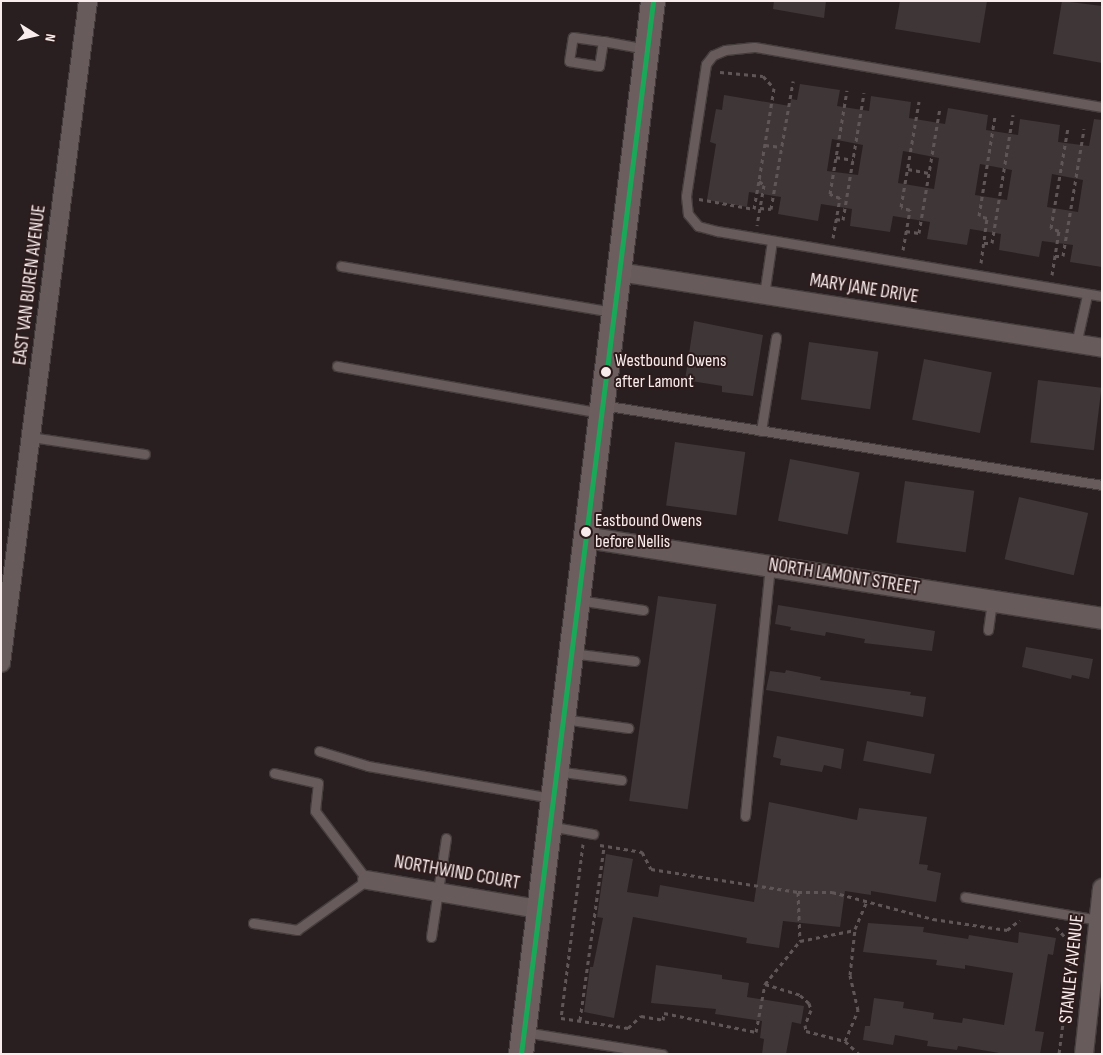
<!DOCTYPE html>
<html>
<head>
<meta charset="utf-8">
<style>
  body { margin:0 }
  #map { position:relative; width:1103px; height:1055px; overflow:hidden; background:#291f20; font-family:"Sofia Sans Condensed",sans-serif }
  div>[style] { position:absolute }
  .building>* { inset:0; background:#3e3637; transform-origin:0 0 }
  .path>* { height:3px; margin-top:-1.5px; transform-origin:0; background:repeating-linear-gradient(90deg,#605657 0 4px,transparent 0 8px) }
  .roads { filter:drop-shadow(1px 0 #453d3d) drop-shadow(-1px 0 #453d3d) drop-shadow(0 1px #453d3d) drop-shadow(0 -1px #453d3d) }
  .service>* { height:9px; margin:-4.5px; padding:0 4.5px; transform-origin:4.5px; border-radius:4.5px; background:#685b5c }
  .minor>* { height:18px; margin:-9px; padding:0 9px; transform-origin:9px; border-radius:9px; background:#685b5c }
  .tertiary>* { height:21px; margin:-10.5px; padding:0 10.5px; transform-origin:10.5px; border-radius:10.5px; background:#685b5c }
  .secondary>* { height:24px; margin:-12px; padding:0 12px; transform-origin:12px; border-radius:12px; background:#6c5e5f }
  .bus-1>* { height:5px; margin:-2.5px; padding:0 2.5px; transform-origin:2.5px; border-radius:2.5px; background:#1aa758 }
  .dots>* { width:14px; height:14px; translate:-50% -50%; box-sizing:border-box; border:2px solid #2d1b1c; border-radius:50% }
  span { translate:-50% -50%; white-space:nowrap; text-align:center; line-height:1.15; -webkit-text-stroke:4px #2d1b1c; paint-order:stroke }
  .bus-label { font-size:18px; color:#f9ecec }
  .left { translate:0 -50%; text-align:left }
  .street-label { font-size:19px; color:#f9ecec }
  .frame { position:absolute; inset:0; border:2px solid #f9ecec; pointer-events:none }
  .north { position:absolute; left:10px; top:10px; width:50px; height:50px; -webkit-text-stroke:4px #2d1b1c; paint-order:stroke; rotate:100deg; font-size:14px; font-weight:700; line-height:20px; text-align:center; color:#f9ecec }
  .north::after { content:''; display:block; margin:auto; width:18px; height:22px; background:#f9ecec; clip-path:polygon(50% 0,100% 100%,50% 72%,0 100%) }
</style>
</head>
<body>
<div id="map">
  <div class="building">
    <div style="clip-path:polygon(774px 1px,826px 1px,824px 18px,773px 9px)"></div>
    <div style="clip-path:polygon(900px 1px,987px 1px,980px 43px,895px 29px)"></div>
    <div style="clip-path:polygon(1062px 1px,1102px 6px,1102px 63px,1053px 54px)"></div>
    <div style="clip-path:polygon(evenodd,800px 84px,840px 90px,837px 106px,869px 111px,871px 96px,911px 102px,909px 118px,945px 124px,948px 108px,988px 115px,986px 130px,1018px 135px,1020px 119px,1060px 125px,1058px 142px,1089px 146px,1094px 119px,1102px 120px,1102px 267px,1070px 262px,1073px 245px,1042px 241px,1039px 257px,999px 250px,1001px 234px,970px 229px,967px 245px,927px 239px,930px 222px,899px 217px,893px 216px,890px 232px,850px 226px,852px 209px,821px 204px,818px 221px,778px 214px,781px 197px,749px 192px,747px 207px,707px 200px,716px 144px,710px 142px,716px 109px,722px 110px,724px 95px,790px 106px,791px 99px,797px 100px,800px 84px,832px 139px,863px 145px,858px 175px,827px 171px,832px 139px,800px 84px,903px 151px,939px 158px,934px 189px,898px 183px,903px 151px,800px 84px,980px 164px,1012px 170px,1007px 200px,975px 195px,980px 164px,800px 84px,1052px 174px,1083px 180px,1078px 212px,1047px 207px,1052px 174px)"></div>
    <div style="clip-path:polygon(694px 321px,763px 335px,753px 396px,722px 392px,722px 386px,685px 380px)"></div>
    <div style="left:809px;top:342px;width:70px;height:58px;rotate:8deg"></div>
    <div style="left:924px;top:359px;width:69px;height:62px;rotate:11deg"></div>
    <div style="left:1038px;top:380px;width:64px;height:63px;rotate:7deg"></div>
    <div style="left:675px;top:442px;width:71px;height:64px;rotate:8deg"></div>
    <div style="left:790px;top:459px;width:71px;height:63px;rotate:11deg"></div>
    <div style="left:905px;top:481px;width:70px;height:62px;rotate:8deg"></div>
    <div style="left:1019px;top:497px;width:71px;height:64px;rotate:13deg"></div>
    <div style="left:658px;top:596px;width:59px;height:207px;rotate:8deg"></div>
    <div style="clip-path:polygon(778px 605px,935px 631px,932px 651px,864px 643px,865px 639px,826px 632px,825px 636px,790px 630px,791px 627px,775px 624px)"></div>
    <div style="clip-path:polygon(1026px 647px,1093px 659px,1089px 679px,1072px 675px,1071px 679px,1022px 667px)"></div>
    <div style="clip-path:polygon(786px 670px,821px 677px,820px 680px,911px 692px,910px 695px,926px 697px,923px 717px,766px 690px,770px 671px,785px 673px)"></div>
    <div style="clip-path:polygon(777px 736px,844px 749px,841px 769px,824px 765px,822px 772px,780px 765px,781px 759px,773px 757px)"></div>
    <div style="left:867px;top:741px;width:69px;height:20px;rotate:11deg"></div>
    <div style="clip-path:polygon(769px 802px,857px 820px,859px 808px,927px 817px,919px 864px,928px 865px,927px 870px,941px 873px,936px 902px,871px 891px,871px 895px,845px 891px,840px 927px,783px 921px,779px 948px,746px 943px,747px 938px,633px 917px,614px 1018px,584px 1012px,590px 967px,593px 967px,603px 918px,597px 917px,606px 854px,633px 859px,627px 892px,658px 897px,660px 885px,754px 902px)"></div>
    <div style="clip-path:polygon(868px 923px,924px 927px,923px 932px,968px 939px,969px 935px,1018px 943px,1019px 932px,1056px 938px,1053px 955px,1048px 954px,1035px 1031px,1044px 1032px,1040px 1054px,1005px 1054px,958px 1046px,957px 1050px,927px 1046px,928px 1041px,895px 1035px,893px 1045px,863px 1040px,865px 1026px,870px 1026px,874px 998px,904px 1002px,903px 1008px,934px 1013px,933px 1019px,962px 1023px,963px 1018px,1004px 1025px,1013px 973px,965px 965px,965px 969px,936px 965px,937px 960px,863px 952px)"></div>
    <div style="clip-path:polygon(656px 965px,722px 975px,722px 979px,749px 983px,747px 997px,804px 1006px,801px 1024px,792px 1022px,786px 1054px,762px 1054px,764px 1039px,760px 1038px,762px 1021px,715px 1014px,716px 1009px,651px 1003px)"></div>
  </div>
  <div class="path">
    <div style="left:720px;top:72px;width:43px;rotate:5.3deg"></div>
    <div style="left:763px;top:76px;width:16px;rotate:47deg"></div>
    <div style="left:774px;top:88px;width:94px;rotate:99.2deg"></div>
    <div style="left:759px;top:181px;width:6px;rotate:39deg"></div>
    <div style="left:764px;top:185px;width:41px;rotate:99.9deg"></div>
    <div style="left:765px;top:145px;width:16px;rotate:7deg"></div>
    <div style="left:836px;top:157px;width:17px;rotate:10deg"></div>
    <div style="left:908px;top:169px;width:21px;rotate:11deg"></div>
    <div style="left:699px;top:199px;width:56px;rotate:10.3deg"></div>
    <div style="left:754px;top:209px;width:28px;rotate:-80deg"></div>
    <div style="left:760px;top:208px;width:11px;rotate:5deg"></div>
    <div style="left:771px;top:209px;width:130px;rotate:-80.2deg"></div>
    <div style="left:836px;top:219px;width:7px;rotate:8deg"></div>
    <div style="left:843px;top:220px;width:129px;rotate:-80.6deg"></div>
    <div style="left:906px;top:231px;width:13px;rotate:9deg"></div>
    <div style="left:919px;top:233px;width:128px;rotate:-80.5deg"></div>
    <div style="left:833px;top:238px;width:41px;rotate:-80.1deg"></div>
    <div style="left:840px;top:198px;width:11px;rotate:-158deg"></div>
    <div style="left:830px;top:194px;width:105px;rotate:-80.7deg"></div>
    <div style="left:984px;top:243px;width:8px"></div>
    <div style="left:992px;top:243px;width:130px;rotate:-80.7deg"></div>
    <div style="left:903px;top:250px;width:41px;rotate:-80.1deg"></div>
    <div style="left:910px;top:210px;width:9px;rotate:-162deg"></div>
    <div style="left:901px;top:207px;width:107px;rotate:-80.3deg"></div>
    <div style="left:1055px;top:256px;width:8px"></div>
    <div style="left:1063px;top:256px;width:129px;rotate:-80.6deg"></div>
    <div style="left:981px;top:263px;width:45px;rotate:-82.4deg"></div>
    <div style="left:987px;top:218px;width:8px;rotate:-166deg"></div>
    <div style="left:979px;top:216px;width:101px;rotate:-80.9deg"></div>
    <div style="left:1052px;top:275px;width:45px;rotate:-81deg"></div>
    <div style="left:1059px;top:231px;width:9px;rotate:-159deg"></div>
    <div style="left:1051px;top:228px;width:102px;rotate:-80.4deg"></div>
    <div style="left:583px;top:844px;width:175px;rotate:97.2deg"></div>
    <div style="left:561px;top:1018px;width:68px;rotate:8.5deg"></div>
    <div style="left:628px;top:1028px;width:18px;rotate:-43deg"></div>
    <div style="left:641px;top:1016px;width:22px;rotate:10deg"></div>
    <div style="left:663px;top:1020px;width:7px;rotate:-82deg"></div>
    <div style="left:664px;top:1013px;width:94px;rotate:11.7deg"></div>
    <div style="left:756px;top:1032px;width:49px;rotate:-79.4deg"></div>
    <div style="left:765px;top:984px;width:37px;rotate:17deg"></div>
    <div style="left:800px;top:995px;width:12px;rotate:42deg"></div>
    <div style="left:809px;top:1003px;width:7px;rotate:74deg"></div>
    <div style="left:811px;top:1010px;width:16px;rotate:112deg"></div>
    <div style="left:805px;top:1025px;width:6px;rotate:81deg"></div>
    <div style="left:806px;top:1031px;width:40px;rotate:14.4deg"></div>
    <div style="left:845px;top:1041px;width:19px;rotate:43deg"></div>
    <div style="left:600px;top:845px;width:43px;rotate:9.5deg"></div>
    <div style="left:642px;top:852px;width:19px;rotate:62deg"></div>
    <div style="left:651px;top:869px;width:149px;rotate:8.9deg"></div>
    <div style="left:798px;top:892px;width:34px"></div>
    <div style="left:832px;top:892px;width:105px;rotate:15deg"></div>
    <div style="left:933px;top:919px;width:75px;rotate:8.5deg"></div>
    <div style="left:1007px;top:930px;width:16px;rotate:-38deg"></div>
    <div style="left:798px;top:892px;width:49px;rotate:87.7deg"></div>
    <div style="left:1056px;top:927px;width:25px;rotate:48deg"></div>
    <div style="left:1073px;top:946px;width:109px;rotate:97.4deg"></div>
    <div style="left:765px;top:984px;width:55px;rotate:-50.9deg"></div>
    <div style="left:800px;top:941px;width:56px;rotate:-11.3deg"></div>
    <div style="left:580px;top:1020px;width:176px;rotate:-82.1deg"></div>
    <div style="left:845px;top:1041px;width:34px;rotate:-67deg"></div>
    <div style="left:858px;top:1010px;width:36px;rotate:-103deg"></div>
    <div style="left:850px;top:975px;width:46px;rotate:-83.8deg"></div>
    <div style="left:855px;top:929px;width:30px;rotate:-67deg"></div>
  </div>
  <div class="roads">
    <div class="service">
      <div style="left:603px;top:41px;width:25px;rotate:99deg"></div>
      <div style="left:599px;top:66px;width:30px;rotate:-171deg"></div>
      <div style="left:569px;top:61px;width:24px;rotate:-81deg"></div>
      <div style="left:573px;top:37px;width:30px;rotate:8deg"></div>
      <div style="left:603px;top:41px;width:44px;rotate:10.5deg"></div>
      <div style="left:1102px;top:107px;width:353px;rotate:-170.2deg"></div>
      <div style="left:754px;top:47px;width:29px;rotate:174deg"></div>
      <div style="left:725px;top:50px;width:13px;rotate:157deg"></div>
      <div style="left:713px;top:55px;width:11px;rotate:128deg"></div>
      <div style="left:706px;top:64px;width:134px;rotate:98.6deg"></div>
      <div style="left:686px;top:196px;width:18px;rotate:84deg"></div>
      <div style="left:688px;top:214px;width:16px;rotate:50deg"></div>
      <div style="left:698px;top:226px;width:20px;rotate:15deg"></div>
      <div style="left:717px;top:231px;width:390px;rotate:9.6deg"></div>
      <div style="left:341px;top:266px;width:277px;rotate:9.6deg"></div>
      <div style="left:764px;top:295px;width:55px;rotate:-81.6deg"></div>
      <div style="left:1076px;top:344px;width:50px;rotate:-77.3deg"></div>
      <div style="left:337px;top:366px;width:268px;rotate:10.1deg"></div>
      <div style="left:602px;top:405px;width:506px;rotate:9.09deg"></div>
      <div style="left:761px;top:431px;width:95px;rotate:-80.9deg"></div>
      <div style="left:31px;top:437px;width:115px;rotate:8.5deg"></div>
      <div style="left:578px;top:600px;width:66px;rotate:8.7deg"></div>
      <div style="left:988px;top:630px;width:30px;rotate:-82deg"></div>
      <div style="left:571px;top:653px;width:64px;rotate:7.1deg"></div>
      <div style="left:563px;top:719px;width:66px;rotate:7.9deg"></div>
      <div style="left:319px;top:751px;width:51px;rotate:17deg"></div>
      <div style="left:368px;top:766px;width:187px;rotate:9.9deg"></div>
      <div style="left:556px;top:771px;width:66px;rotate:7.9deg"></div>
      <div style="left:745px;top:816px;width:251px;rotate:-84.3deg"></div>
      <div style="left:549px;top:826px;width:45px;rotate:10.3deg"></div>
      <div style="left:965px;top:897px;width:135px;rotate:9.8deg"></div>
      <div style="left:253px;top:923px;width:45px;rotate:9deg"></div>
      <div style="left:297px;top:930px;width:86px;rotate:-35.5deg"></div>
      <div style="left:367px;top:880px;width:86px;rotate:-127deg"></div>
      <div style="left:315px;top:811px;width:28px;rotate:-84deg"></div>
      <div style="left:318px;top:783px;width:45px;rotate:-167.2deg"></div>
      <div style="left:431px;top:937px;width:100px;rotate:-81.4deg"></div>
      <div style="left:524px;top:1032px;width:140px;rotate:9.1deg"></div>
    </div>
    <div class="minor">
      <div style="left:619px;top:272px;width:489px;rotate:8.9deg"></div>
      <div style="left:1px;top:663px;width:668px;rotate:-82.51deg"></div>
      <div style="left:367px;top:880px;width:174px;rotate:9.6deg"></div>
      <div style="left:1084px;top:1054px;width:167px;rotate:-83.8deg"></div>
    </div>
    <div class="tertiary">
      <div style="left:585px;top:537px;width:523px;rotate:8.9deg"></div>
    </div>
    <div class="secondary">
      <div style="left:521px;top:1054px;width:1061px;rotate:-82.85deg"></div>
    </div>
  </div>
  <div class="bus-1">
    <div style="left:521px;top:1054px;width:1061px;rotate:-82.85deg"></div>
  </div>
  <div class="dots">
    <div style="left:606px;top:372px;background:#f9ecec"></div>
    <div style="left:586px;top:532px;background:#f9ecec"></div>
  </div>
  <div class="bus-label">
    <span class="left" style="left:615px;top:372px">Westbound Owens<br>after Lamont</span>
    <span class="left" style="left:595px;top:532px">Eastbound Owens<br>before Nellis</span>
  </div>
  <div class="street-label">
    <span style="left:30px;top:285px;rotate:-83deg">EAST VAN BUREN AVENUE</span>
    <span style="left:864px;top:289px;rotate:9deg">MARY JANE DRIVE</span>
    <span style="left:844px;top:577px;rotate:9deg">NORTH LAMONT STREET</span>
    <span style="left:457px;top:873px;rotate:10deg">NORTHWIND COURT</span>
    <span style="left:1072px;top:969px;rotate:-84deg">STANLEY AVENUE</span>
  </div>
  <div class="frame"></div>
  <div class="north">N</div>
</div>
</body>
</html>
